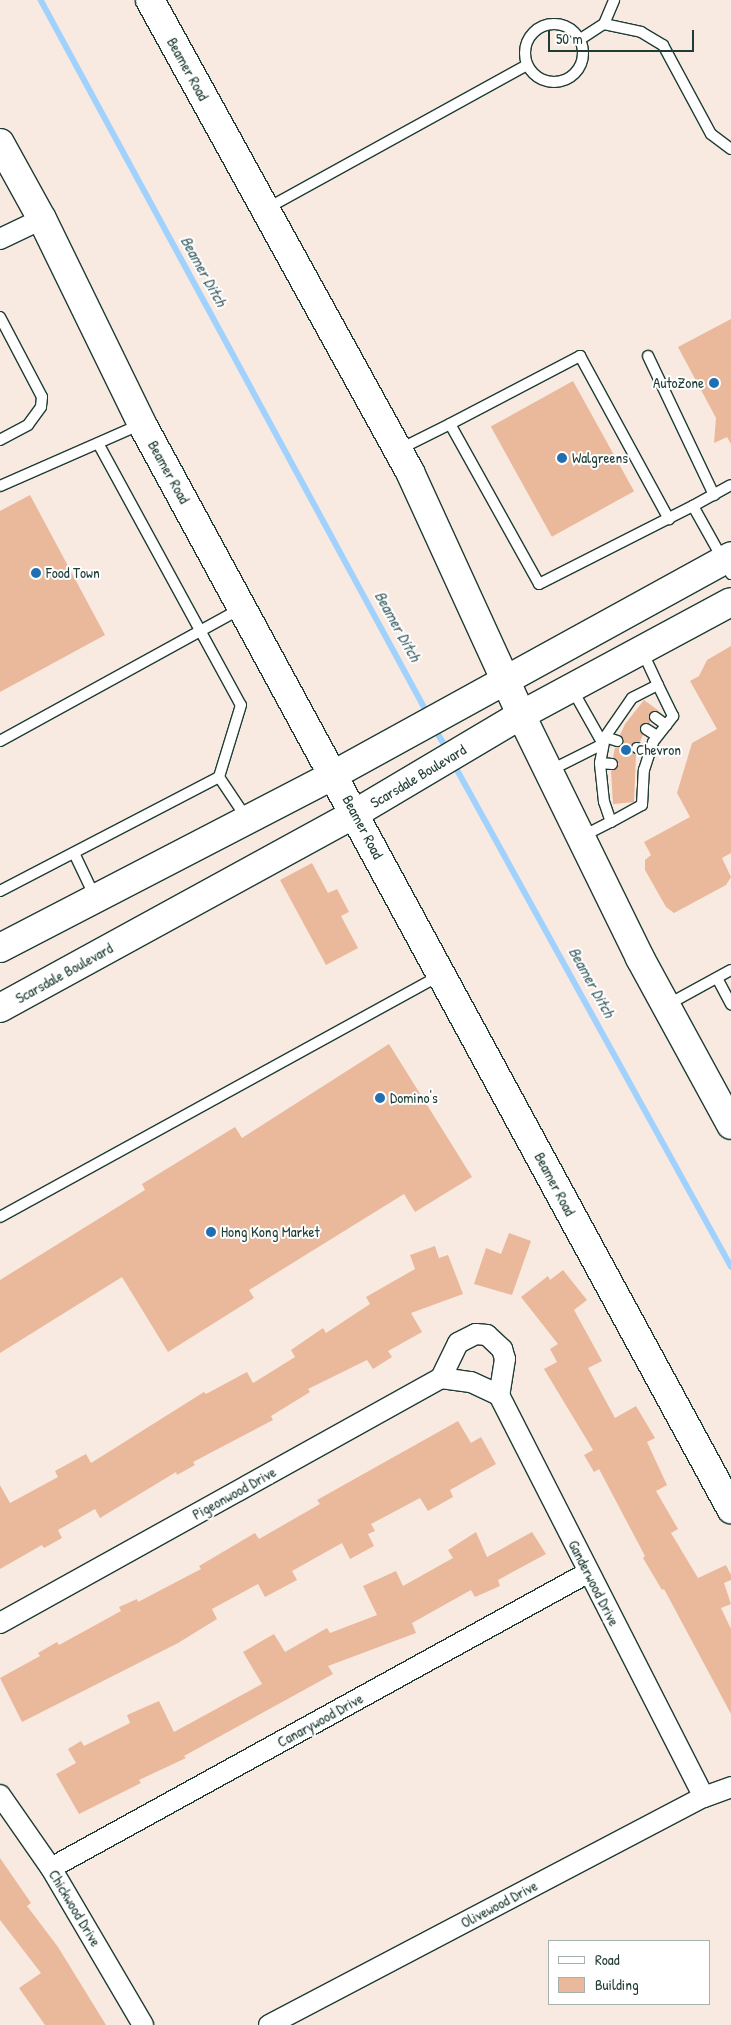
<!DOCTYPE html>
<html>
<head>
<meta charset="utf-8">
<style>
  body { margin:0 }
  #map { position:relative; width:731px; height:2025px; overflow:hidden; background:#f9eae1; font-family:"Patrick Hand",sans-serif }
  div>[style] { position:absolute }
  .stream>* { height:5.5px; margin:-2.75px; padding:0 2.75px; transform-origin:2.75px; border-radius:2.75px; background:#a1d1fd }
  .building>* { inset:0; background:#eab89b; transform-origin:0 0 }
  .roads { filter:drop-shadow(1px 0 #1f3d34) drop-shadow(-1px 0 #1f3d34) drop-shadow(0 1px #1f3d34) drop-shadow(0 -1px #1f3d34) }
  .lane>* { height:10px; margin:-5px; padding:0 5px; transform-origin:5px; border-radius:5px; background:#fff }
  .lane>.ring { margin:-5px; padding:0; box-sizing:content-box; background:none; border:10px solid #fff; border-radius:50% }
  .street>* { height:20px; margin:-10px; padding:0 10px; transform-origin:10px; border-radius:10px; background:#fff }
  .secondary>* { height:28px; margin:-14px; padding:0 14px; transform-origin:14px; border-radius:14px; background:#fff }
  .dots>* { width:14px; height:14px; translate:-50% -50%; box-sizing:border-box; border:2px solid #fff; border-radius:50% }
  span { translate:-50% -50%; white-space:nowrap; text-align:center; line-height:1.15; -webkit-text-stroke:4px #fff; paint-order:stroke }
  .street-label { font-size:15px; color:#1f3d34 }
  .poi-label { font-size:15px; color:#1f3d34 }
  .right { translate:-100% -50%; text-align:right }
  .left { translate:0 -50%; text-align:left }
  .water-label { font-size:16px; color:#406266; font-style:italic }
  .legend { position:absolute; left:548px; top:1940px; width:162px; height:65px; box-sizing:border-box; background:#fff; border:1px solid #a5b1ae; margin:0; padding:6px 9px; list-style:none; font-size:15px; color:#1f3d34 }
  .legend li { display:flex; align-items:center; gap:10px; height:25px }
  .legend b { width:25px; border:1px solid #a5b1ae }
  .scale { position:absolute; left:548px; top:30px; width:146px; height:22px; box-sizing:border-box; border:2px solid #1f3d34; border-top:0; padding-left:6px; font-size:15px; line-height:18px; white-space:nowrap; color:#1f3d34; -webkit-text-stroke:4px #fff; paint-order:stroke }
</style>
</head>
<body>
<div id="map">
  <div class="stream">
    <div style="left:41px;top:0;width:812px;rotate:61.54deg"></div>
    <div style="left:434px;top:727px;width:26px;rotate:59deg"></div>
    <div style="left:453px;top:762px;width:576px;rotate:61.12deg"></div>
  </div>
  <div class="building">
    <div style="clip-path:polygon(731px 319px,731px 444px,727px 437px,714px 443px,716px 418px,678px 347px)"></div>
    <div style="left:573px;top:381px;width:126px;height:94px;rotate:61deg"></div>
    <div style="clip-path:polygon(30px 495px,105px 635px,0 692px,0 511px)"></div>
    <div style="clip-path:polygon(731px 646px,731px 853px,722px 858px,731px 877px,726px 885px,674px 913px,666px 907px,645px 870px,645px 860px,651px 855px,644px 842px,690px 817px,677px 793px,692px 743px,717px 729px,690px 681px,699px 676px,707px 660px)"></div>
    <div style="clip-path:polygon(644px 700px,659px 711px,650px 713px,650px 723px,640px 726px,643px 735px,640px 742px,631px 746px,636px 755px,634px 802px,613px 804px,611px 771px,619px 764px,613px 757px,615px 748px,623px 744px,620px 735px,625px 724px)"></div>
    <div style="clip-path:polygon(312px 863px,328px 893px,337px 889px,349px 912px,341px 916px,358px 948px,326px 965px,280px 880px)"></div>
    <div style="clip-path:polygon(389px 1044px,472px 1177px,415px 1212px,404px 1194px,249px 1290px,254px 1298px,168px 1352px,122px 1277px,0 1353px,0 1280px,145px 1190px,142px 1184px,235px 1127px,242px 1138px)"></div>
    <div style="clip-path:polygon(509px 1233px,531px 1241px,512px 1295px,474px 1284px,486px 1248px,501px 1254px)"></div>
    <div style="clip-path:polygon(435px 1246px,439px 1258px,448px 1255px,463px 1294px,411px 1313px,422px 1332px,388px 1351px,392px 1357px,373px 1369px,367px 1360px,308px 1389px,310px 1392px,271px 1416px,273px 1420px,193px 1462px,195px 1465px,177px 1475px,176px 1472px,100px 1518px,95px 1509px,58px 1530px,62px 1538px,44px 1548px,42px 1545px,0 1569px,0 1485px,10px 1503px,58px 1477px,55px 1471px,86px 1454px,91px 1463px,204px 1392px,206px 1394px,247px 1372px,253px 1383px,295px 1357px,291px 1350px,323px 1328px,326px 1333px,370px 1304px,366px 1297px,415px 1269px,410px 1255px)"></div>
    <div style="clip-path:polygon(563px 1270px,587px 1300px,574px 1310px,602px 1361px,588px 1368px,615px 1418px,636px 1406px,655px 1438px,647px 1442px,667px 1485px,656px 1491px,678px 1529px,671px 1533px,698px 1578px,726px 1565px,731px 1575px,731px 1580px,724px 1583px,731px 1604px,721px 1608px,731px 1629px,731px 1714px,664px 1589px,662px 1590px,643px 1558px,645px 1556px,599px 1469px,594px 1472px,584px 1455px,593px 1450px,544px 1369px,557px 1362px,550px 1349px,558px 1344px,521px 1297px,548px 1276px,550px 1280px)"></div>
    <div style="clip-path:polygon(458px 1421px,471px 1443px,481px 1437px,496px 1464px,450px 1490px,453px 1497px,428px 1511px,420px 1498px,371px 1524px,375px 1531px,368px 1534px,374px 1546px,350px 1559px,342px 1543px,292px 1571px,297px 1580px,265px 1597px,258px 1584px,212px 1609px,217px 1619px,178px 1643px,22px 1722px,0 1678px,40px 1656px,38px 1653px,57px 1642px,59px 1645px,121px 1611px,119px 1607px,137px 1599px,138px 1602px,201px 1569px,199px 1566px,255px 1533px,259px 1539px,320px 1504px,317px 1500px)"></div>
    <div style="clip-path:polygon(476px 1532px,487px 1557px,532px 1532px,546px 1554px,498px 1580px,500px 1586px,475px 1597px,471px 1590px,412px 1623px,416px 1633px,328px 1666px,333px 1674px,184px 1756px,186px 1758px,139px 1780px,141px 1783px,79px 1814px,56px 1774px,76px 1763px,68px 1749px,81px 1741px,84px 1746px,130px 1723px,127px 1715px,159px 1701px,174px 1732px,262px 1684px,243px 1652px,274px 1634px,285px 1652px,327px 1628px,330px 1633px,377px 1615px,363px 1586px,396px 1571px,403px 1586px,453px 1558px,448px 1550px)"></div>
    <div style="clip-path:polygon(0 1858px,31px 1903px,27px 1906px,58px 1947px,106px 2025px,45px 2025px,19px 1988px,41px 1973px,0 1920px)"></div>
  </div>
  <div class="roads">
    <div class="lane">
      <div style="left:604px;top:24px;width:38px;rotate:12deg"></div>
      <div style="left:641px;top:32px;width:26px;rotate:31deg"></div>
      <div style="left:663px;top:45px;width:101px;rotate:61.7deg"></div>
      <div style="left:711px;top:134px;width:25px;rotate:37deg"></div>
      <div class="ring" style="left:525px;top:24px;width:48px;height:48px"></div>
      <div style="left:579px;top:40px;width:30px;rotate:-33deg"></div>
      <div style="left:604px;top:24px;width:26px;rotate:-67deg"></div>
      <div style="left:266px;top:209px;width:298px;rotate:-28.9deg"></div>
      <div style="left:0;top:317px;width:90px;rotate:62.3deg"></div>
      <div style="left:42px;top:397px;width:10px;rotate:96deg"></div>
      <div style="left:41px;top:407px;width:22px;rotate:126deg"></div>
      <div style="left:28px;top:425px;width:32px;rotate:152deg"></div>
      <div style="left:648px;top:356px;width:154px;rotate:64.6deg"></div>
      <div style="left:450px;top:424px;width:147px;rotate:-27.6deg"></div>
      <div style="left:580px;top:356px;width:186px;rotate:61.4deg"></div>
      <div style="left:99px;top:445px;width:296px;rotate:61.4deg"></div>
      <div style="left:241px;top:705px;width:75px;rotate:107deg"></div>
      <div style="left:400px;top:449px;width:56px;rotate:-26.6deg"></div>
      <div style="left:450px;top:424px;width:183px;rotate:60.9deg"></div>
      <div style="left:539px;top:584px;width:173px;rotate:-26.9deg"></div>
      <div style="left:693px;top:506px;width:78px;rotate:60.8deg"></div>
      <div style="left:0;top:486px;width:154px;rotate:-23.7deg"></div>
      <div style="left:693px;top:506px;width:43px;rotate:-28.9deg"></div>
      <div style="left:655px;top:717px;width:14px;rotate:36deg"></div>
      <div style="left:646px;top:729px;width:13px;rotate:32deg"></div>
      <div style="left:605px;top:737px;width:13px;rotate:18deg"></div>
      <div style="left:0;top:741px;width:274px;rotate:-28.8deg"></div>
      <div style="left:637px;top:748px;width:13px;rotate:23deg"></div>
      <div style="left:600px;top:763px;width:12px;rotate:5deg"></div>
      <div style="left:549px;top:771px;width:60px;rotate:-26.6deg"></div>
      <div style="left:603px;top:744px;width:63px;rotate:-119.4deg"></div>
      <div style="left:611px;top:822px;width:35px;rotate:-29deg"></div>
      <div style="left:642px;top:805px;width:35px;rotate:-87deg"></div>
      <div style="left:644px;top:770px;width:29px;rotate:-72deg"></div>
      <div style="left:653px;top:742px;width:33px;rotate:-52deg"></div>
      <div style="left:673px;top:716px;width:34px;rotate:-116deg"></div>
      <div style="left:581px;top:837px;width:34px;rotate:-27deg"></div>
      <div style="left:611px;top:822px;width:21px;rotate:-109deg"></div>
      <div style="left:604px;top:802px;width:39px;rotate:-96deg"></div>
      <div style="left:600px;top:763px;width:26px;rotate:-79deg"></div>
      <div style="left:605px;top:737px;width:47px;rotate:-55.3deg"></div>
      <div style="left:632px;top:698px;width:29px;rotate:-27deg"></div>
      <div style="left:658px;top:685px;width:38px;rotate:-115deg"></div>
      <div style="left:74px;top:853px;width:49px;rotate:64.5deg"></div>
      <div style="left:0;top:891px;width:247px;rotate:-27.5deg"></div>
      <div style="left:219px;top:777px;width:50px;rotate:56.3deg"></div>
      <div style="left:717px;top:978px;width:30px;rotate:62deg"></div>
      <div style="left:667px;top:1005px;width:73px;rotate:-28.7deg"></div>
      <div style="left:0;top:1217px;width:501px;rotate:-28.77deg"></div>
    </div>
    <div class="street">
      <div style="left:0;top:239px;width:47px;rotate:-25.5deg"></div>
      <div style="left:441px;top:1378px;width:39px;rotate:-64deg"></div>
      <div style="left:458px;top:1343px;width:20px;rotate:-27deg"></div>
      <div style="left:476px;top:1334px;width:11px;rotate:5deg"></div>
      <div style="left:487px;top:1335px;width:21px;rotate:43deg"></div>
      <div style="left:502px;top:1349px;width:10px;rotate:73deg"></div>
      <div style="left:505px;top:1359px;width:36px;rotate:99deg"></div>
      <div style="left:0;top:1623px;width:504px;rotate:-29.05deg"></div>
      <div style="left:441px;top:1378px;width:30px;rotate:8deg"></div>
      <div style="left:471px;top:1382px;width:31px;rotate:25deg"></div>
      <div style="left:499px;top:1395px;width:451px;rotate:63deg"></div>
      <div style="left:0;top:1795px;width:89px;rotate:55.1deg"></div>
      <div style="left:51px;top:1868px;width:182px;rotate:59.6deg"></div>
      <div style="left:51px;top:1868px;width:614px;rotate:-28.82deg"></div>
      <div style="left:269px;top:2025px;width:491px;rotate:-27.7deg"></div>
      <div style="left:704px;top:1797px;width:29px;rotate:-20deg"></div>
    </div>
    <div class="secondary">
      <div style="left:150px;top:0;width:539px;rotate:61.15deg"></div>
      <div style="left:410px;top:472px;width:267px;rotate:65.4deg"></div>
      <div style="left:521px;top:715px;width:271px;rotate:63.9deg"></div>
      <div style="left:640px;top:958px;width:190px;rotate:61.4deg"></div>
      <div style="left:0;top:143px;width:87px;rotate:61.1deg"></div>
      <div style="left:42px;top:219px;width:228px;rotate:64deg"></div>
      <div style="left:142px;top:424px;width:1235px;rotate:61.5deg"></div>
      <div style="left:0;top:948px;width:377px;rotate:-27.4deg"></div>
      <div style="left:335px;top:774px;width:452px;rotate:-28.8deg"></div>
      <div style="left:0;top:1008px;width:404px;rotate:-28.7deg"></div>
      <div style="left:354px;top:814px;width:194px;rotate:-30.7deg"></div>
      <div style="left:521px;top:715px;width:238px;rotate:-28.3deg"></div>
    </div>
  </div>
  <div class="dots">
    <div style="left:714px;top:383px;background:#1f6fb2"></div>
    <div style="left:562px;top:458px;background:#1f6fb2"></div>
    <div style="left:36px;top:573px;background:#1f6fb2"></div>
    <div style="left:626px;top:750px;background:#1f6fb2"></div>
    <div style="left:380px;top:1098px;background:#1f6fb2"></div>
    <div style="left:211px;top:1232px;background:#1f6fb2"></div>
  </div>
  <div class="street-label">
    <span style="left:188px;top:69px;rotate:61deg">Beamer Road</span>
    <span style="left:169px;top:472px;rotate:61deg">Beamer Road</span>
    <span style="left:418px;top:776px;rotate:-31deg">Scarsdale Boulevard</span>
    <span style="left:363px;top:827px;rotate:62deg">Beamer Road</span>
    <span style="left:64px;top:973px;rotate:-29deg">Scarsdale Boulevard</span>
    <span style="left:555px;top:1184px;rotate:62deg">Beamer Road</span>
    <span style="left:234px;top:1493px;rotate:-29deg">Pigeonwood Drive</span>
    <span style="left:594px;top:1583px;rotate:63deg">Ganderwood Drive</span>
    <span style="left:320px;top:1720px;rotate:-29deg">Canarywood Drive</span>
    <span style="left:499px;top:1904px;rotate:-28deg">Olivewood Drive</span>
    <span style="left:75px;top:1908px;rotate:59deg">Chickwood Drive</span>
  </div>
  <div class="poi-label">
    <span class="right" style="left:704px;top:383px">AutoZone</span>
    <span class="left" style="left:572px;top:458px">Walgreens</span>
    <span class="left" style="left:46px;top:573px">Food Town</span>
    <span class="left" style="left:636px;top:750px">Chevron</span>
    <span class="left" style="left:390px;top:1098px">Domino's</span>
    <span class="left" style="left:221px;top:1232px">Hong Kong Market</span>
  </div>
  <div class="water-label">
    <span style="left:204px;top:271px;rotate:61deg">Beamer Ditch</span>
    <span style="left:398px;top:626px;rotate:61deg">Beamer Ditch</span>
    <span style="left:592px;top:982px;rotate:61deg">Beamer Ditch</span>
  </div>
  <ul class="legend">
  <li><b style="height:6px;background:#fff"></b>Road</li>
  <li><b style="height:14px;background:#eab89b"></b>Building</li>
  </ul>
  <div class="scale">50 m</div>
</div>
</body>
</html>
